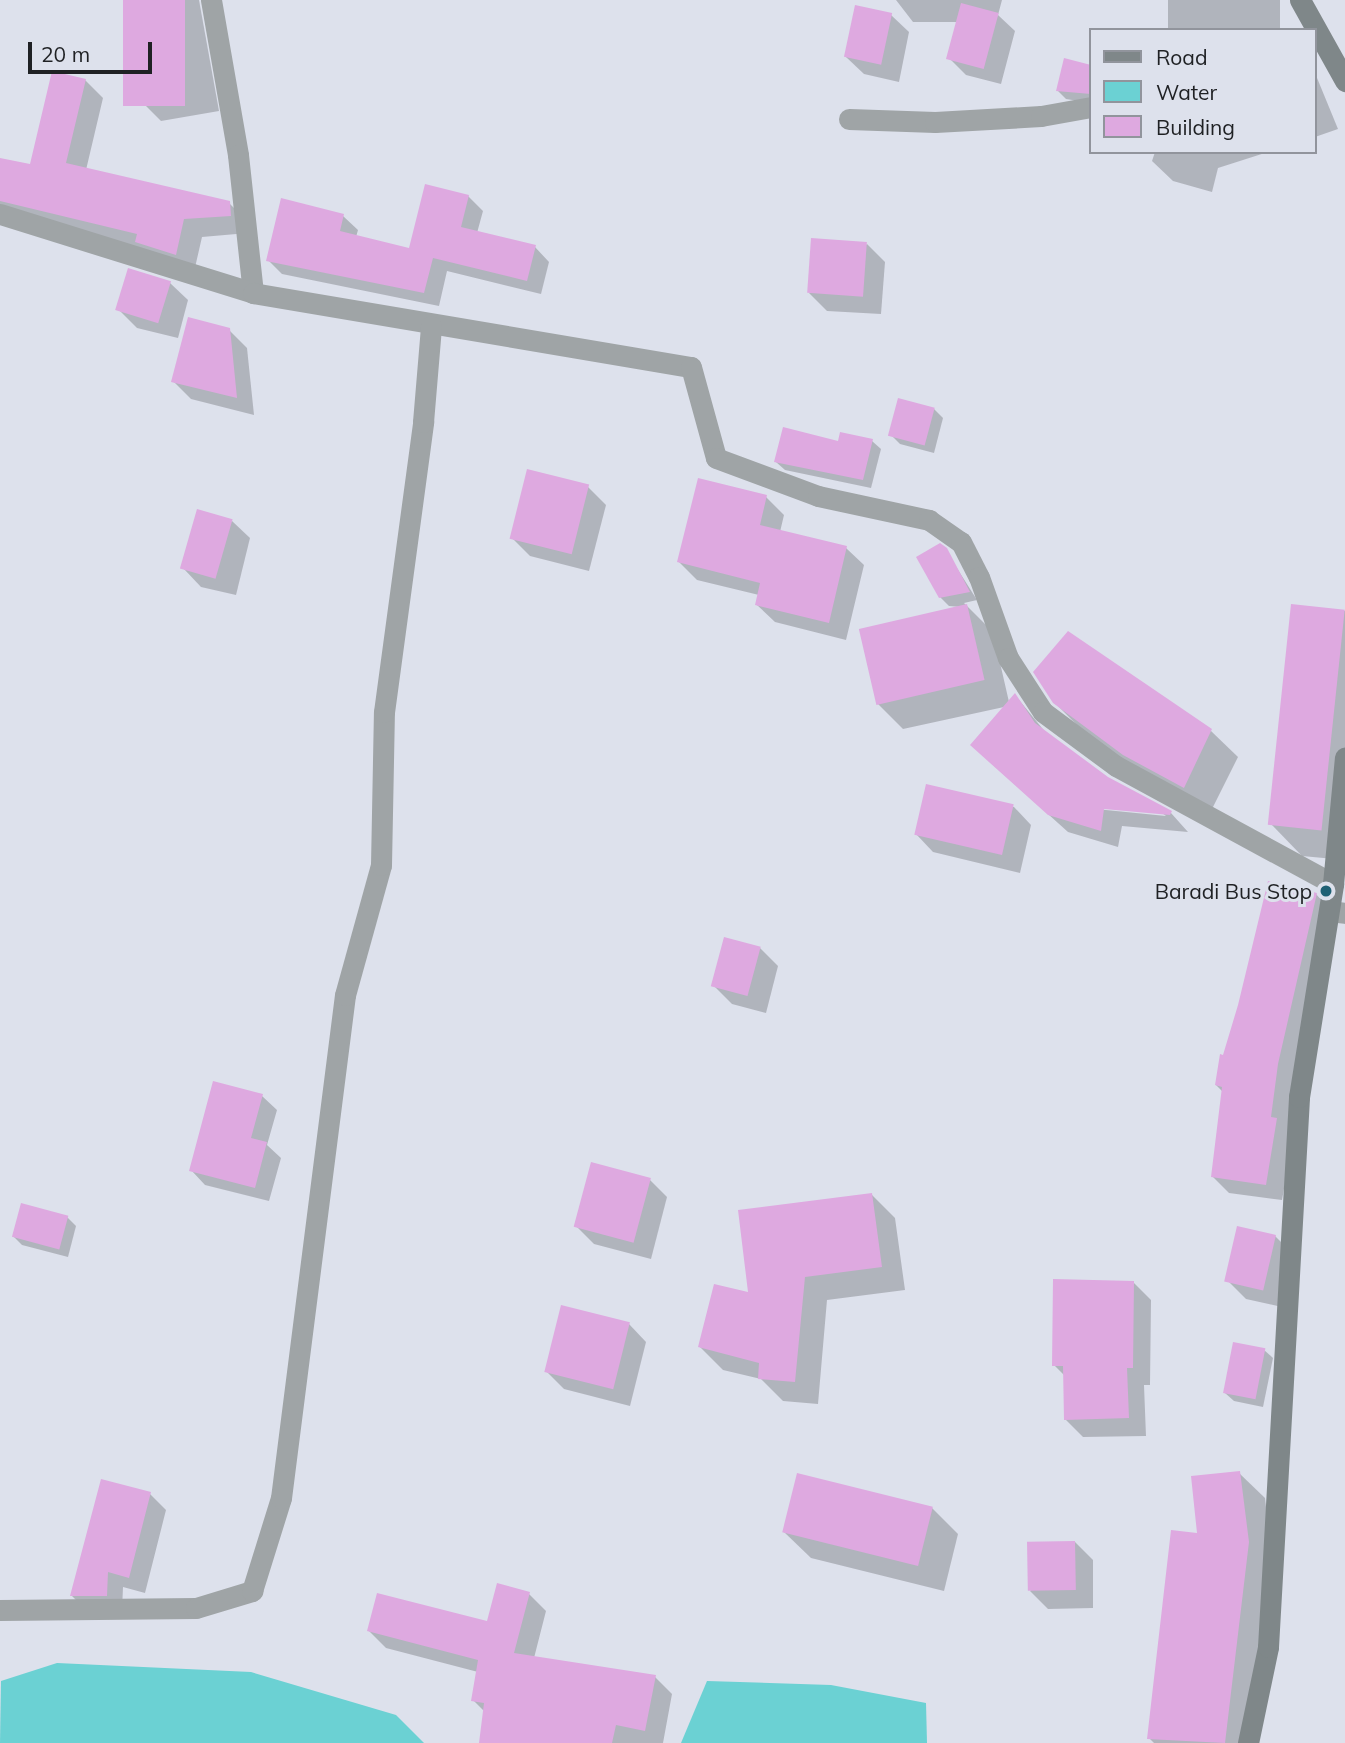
<!DOCTYPE html>
<html>
<head>
<meta charset="utf-8">
<style>
  body { margin:0 }
  #map { position:relative; width:1345px; height:1743px; overflow:hidden; background:#dde1ec; font-family:Mulish,sans-serif }
  div>[style] { position:absolute }
  .water>* { inset:0; background:#6bd1d3 }
  .shadow>* { inset:0; background:#0003; transform-origin:0 0 }
  .building>* { inset:0; background:#dea9e0; transform-origin:0 0 }
  .street>* { height:21px; margin:-10.5px; padding:0 10.5px; transform-origin:10.5px; border-radius:10.5px; background:#9fa4a6 }
  .secondary>* { height:21px; margin:-10.5px; padding:0 10.5px; transform-origin:10.5px; border-radius:10.5px; background:#7f8789 }
  .dots>* { width:19px; height:19px; translate:-50% -50%; box-sizing:border-box; border:4px solid #dde1ec; border-radius:50% }
  span { translate:-50% -50%; white-space:nowrap; text-align:center; line-height:1.15; -webkit-text-stroke:6px #dde1ec; paint-order:stroke }
  .poi-label { font-size:21px; color:#1f2124 }
  .right { translate:-100% -50%; text-align:right }
  .legend { position:absolute; left:1089px; top:28px; width:228px; height:126px; box-sizing:border-box; background:#dde1ec; border:2px solid #91949c; margin:0; padding:9px 12px; list-style:none; font-size:21px; color:#1f2124 }
  .legend li { display:flex; align-items:center; gap:14px; height:35px }
  .legend b { width:35px; border:2px solid #91949c }
  .scale { position:absolute; left:28px; top:42px; width:124px; height:32px; box-sizing:border-box; border:4px solid #1f2124; border-top:0; padding-left:9px; font-size:21px; line-height:24px; white-space:nowrap; color:#1f2124; -webkit-text-stroke:5px #dde1ec; paint-order:stroke }
</style>
</head>
<body>
<div id="map">
  <div class="water">
    <div style="clip-path:polygon(57px 1663px,251px 1672px,396px 1715px,424px 1743px,0 1743px,1px 1681px)"></div>
    <div style="clip-path:polygon(707px 1681px,831px 1685px,926px 1703px,927px 1743px,681px 1743px)"></div>
  </div>
  <div class="shadow">
    <div style="clip-path:polygon(125px 0,199px 0,219px 111px,161px 121px,143px 103px)"></div>
    <div style="clip-path:polygon(896px 0,1002px 0,998px 15px,1015px 31px,1001px 84px,966px 75px,949px 58px,958px 22px,913px 22px)"></div>
    <div style="left:1168px;top:0;width:112px;height:30px"></div>
    <div style="clip-path:polygon(891px 15px,909px 32px,899px 82px,864px 74px,846px 57px)"></div>
    <div style="clip-path:polygon(1065px 60px,1091px 67px,1091px 103px,1066px 99px,1058px 91px)"></div>
    <div style="clip-path:polygon(1315px 73px,1338px 129px,1315px 137px)"></div>
    <div style="clip-path:polygon(85px 80px,103px 98px,86px 170px,229px 203px,247px 221px,248px 233px,202px 237px,194px 272px,0 216px,0 159px,32px 167px)"></div>
    <div style="clip-path:polygon(1155px 152px,1268px 152px,1218px 168px,1212px 192px,1173px 181px,1152px 161px)"></div>
    <div style="clip-path:polygon(468px 196px,483px 211px,477px 233px,535px 247px,549px 262px,541px 294px,447px 271px,439px 306px,282px 274px,268px 260px,343px 216px,358px 230px,356px 237px,410px 250px)"></div>
    <div style="clip-path:polygon(867px 244px,885px 262px,881px 314px,827px 311px,809px 293px)"></div>
    <div style="clip-path:polygon(170px 283px,188px 300px,178px 338px,137px 328px,119px 310px)"></div>
    <div style="clip-path:polygon(229px 330px,247px 348px,254px 415px,191px 399px,173px 381px)"></div>
    <div style="clip-path:polygon(934px 409px,943px 418px,934px 453px,900px 444px,891px 435px)"></div>
    <div style="clip-path:polygon(872px 441px,881px 449px,871px 488px,785px 470px,776px 462px,840px 443px)"></div>
    <div style="clip-path:polygon(588px 487px,606px 505px,589px 571px,530px 556px,512px 538px)"></div>
    <div style="clip-path:polygon(766px 497px,784px 515px,780px 532px,846px 548px,864px 565px,846px 640px,775px 622px,757px 605px,759px 595px,697px 580px,679px 562px)"></div>
    <div style="clip-path:polygon(232px 521px,250px 538px,236px 595px,201px 587px,184px 569px)"></div>
    <div style="clip-path:polygon(evenodd,948px 554px,977px 600px,964px 603px,993px 632px,1009px 702px,1015px 695px,1046px 733px,1107px 778px,1171px 813px,1188px 832px,1122px 826px,1118px 847px,1068px 832px,990px 762px,1004px 707px,903px 729px,877px 703px,961px 607px,949px 606px,940px 597px,948px 554px,1096px 806px,1162px 813px,1166px 816px,1096px 809px,1096px 806px)"></div>
    <div style="clip-path:polygon(1293px 606px,1345px 611px,1345px 860px,1302px 856px,1271px 824px)"></div>
    <div style="clip-path:polygon(1068px 634px,1211px 731px,1238px 757px,1210px 813px,1151px 781px,1081px 729px,1054px 702px)"></div>
    <div style="clip-path:polygon(927px 786px,1014px 807px,1031px 825px,1020px 873px,933px 852px,916px 834px)"></div>
    <div style="clip-path:polygon(1316px 894px,1333px 911px,1282px 1200px,1229px 1193px,1212px 1176px,1223px 1092px,1216px 1085px,1224px 1057px)"></div>
    <div style="clip-path:polygon(760px 948px,778px 966px,766px 1013px,732px 1004px,714px 986px)"></div>
    <div style="clip-path:polygon(262px 1096px,277px 1110px,267px 1145px,281px 1158px,269px 1201px,205px 1185px,191px 1170px)"></div>
    <div style="clip-path:polygon(650px 1180px,667px 1197px,651px 1259px,594px 1244px,576px 1226px)"></div>
    <div style="clip-path:polygon(872px 1195px,895px 1218px,905px 1290px,827px 1300px,818px 1404px,783px 1401px,761px 1379px,723px 1370px,700px 1347px,751px 1295px)"></div>
    <div style="clip-path:polygon(67px 1217px,76px 1226px,68px 1257px,22px 1245px,14px 1237px)"></div>
    <div style="clip-path:polygon(1275px 1236px,1293px 1254px,1282px 1307px,1246px 1299px,1228px 1281px)"></div>
    <div style="clip-path:polygon(1134px 1283px,1151px 1300px,1150px 1385px,1144px 1385px,1146px 1436px,1083px 1437px,1065px 1419px,1065px 1376px,1054px 1365px)"></div>
    <div style="clip-path:polygon(629px 1324px,646px 1342px,630px 1406px,564px 1389px,546px 1371px)"></div>
    <div style="clip-path:polygon(1264px 1350px,1273px 1358px,1263px 1407px,1234px 1401px,1225px 1393px)"></div>
    <div style="clip-path:polygon(1239px 1473px,1265px 1498px,1273px 1569px,1253px 1743px,1154px 1743px,1149px 1738px)"></div>
    <div style="clip-path:polygon(150px 1494px,166px 1510px,145px 1593px,123px 1587px,122px 1611px,88px 1612px,72px 1596px)"></div>
    <div style="clip-path:polygon(932px 1508px,958px 1534px,944px 1591px,811px 1558px,784px 1532px)"></div>
    <div style="clip-path:polygon(1075px 1542px,1093px 1560px,1093px 1608px,1048px 1609px,1030px 1591px)"></div>
    <div style="clip-path:polygon(529px 1594px,546px 1611px,534px 1658px,655px 1677px,672px 1694px,663px 1743px,480px 1743px,485px 1712px,473px 1700px,478px 1672px,386px 1648px,369px 1631px,488px 1623px)"></div>
  </div>
  <div class="building">
    <div style="left:123px;top:0;width:62px;height:106px"></div>
    <div style="left:961px;top:3px;width:39px;height:58px;rotate:15deg"></div>
    <div style="left:855px;top:5px;width:38px;height:53px;rotate:12deg"></div>
    <div style="clip-path:polygon(1064px 58px,1091px 65px,1091px 94px,1056px 91px)"></div>
    <div style="clip-path:polygon(52px 71px,86px 79px,66px 163px,230px 201px,231px 216px,184px 219px,176px 255px,135px 242px,137px 234px,0 201px,0 158px,30px 164px)"></div>
    <div style="clip-path:polygon(425px 184px,469px 195px,461px 227px,536px 245px,527px 281px,433px 258px,424px 293px,266px 261px,281px 198px,344px 214px,340px 231px,409px 248px)"></div>
    <div style="left:811px;top:238px;width:56px;height:55px;rotate:4deg"></div>
    <div style="left:128px;top:268px;width:45px;height:44px;rotate:17deg"></div>
    <div style="clip-path:polygon(188px 317px,230px 328px,237px 398px,171px 382px)"></div>
    <div style="left:898px;top:398px;width:38px;height:39px;rotate:15deg"></div>
    <div style="clip-path:polygon(783px 427px,838px 441px,840px 432px,873px 439px,863px 480px,774px 462px)"></div>
    <div style="left:527px;top:469px;width:64px;height:72px;rotate:14deg"></div>
    <div style="clip-path:polygon(698px 478px,767px 495px,760px 525px,847px 546px,829px 623px,755px 605px,760px 583px,677px 562px)"></div>
    <div style="left:197px;top:509px;width:37px;height:62px;rotate:16deg"></div>
    <div style="clip-path:polygon(940px 543px,947px 548px,970px 592px,939px 598px,916px 557px)"></div>
    <div style="left:967px;top:604px;width:78px;height:111px;rotate:77deg"></div>
    <div style="left:1291px;top:604px;width:54px;height:222px;rotate:6deg"></div>
    <div style="clip-path:polygon(1068px 631px,1212px 729px,1184px 788px,1123px 755px,1053px 703px,1033px 672px)"></div>
    <div style="clip-path:polygon(1015px 693px,1035px 723px,1108px 777px,1172px 811px,1170px 815px,1104px 809px,1101px 831px,1048px 815px,970px 745px)"></div>
    <div style="left:926px;top:784px;width:90px;height:52px;rotate:13deg"></div>
    <div style="clip-path:polygon(1268px 881px,1317px 893px,1278px 1064px,1271px 1117px,1277px 1118px,1266px 1185px,1211px 1177px,1222px 1087px,1215px 1085px,1220px 1054px,1223px 1055px,1238px 1005px)"></div>
    <div style="left:724px;top:937px;width:38px;height:51px;rotate:15deg"></div>
    <div style="clip-path:polygon(213px 1081px,263px 1094px,251px 1138px,267px 1142px,255px 1188px,189px 1171px)"></div>
    <div style="left:591px;top:1162px;width:62px;height:67px;rotate:15deg"></div>
    <div style="clip-path:polygon(872px 1193px,882px 1267px,805px 1277px,795px 1382px,758px 1379px,759px 1363px,698px 1347px,714px 1284px,748px 1292px,738px 1210px)"></div>
    <div style="left:21px;top:1203px;width:49px;height:35px;rotate:15deg"></div>
    <div style="left:1237px;top:1226px;width:40px;height:57px;rotate:13deg"></div>
    <div style="clip-path:polygon(1053px 1279px,1134px 1281px,1133px 1368px,1127px 1368px,1129px 1418px,1064px 1420px,1063px 1366px,1052px 1366px)"></div>
    <div style="left:561px;top:1305px;width:71px;height:69px;rotate:14deg"></div>
    <div style="left:1233px;top:1342px;width:33px;height:52px;rotate:11deg"></div>
    <div style="clip-path:polygon(1240px 1471px,1249px 1542px,1225px 1743px,1147px 1739px,1171px 1530px,1197px 1533px,1191px 1476px)"></div>
    <div style="left:797px;top:1473px;width:140px;height:61px;rotate:14deg"></div>
    <div style="clip-path:polygon(101px 1479px,151px 1492px,129px 1578px,108px 1572px,107px 1596px,70px 1596px)"></div>
    <div style="left:1075px;top:1541px;width:49px;height:48px;rotate:89deg"></div>
    <div style="clip-path:polygon(497px 1583px,530px 1592px,514px 1653px,656px 1675px,645px 1731px,616px 1725px,612px 1743px,479px 1743px,484px 1703px,471px 1701px,478px 1660px,367px 1631px,377px 1593px,487px 1621px)"></div>
  </div>
  <div class="street">
    <div style="left:211px;top:0;width:157px;rotate:80.1deg"></div>
    <div style="left:238px;top:155px;width:139px;rotate:83.8deg"></div>
    <div style="left:849px;top:119px;width:86px;rotate:2deg"></div>
    <div style="left:935px;top:122px;width:106px;rotate:-3.2deg"></div>
    <div style="left:1041px;top:116px;width:51px;rotate:-10.2deg"></div>
    <div style="left:0;top:214px;width:265px;rotate:17.3deg"></div>
    <div style="left:253px;top:293px;width:444px;rotate:9.6deg"></div>
    <div style="left:691px;top:367px;width:94px;rotate:74.6deg"></div>
    <div style="left:716px;top:458px;width:109px;rotate:20.4deg"></div>
    <div style="left:818px;top:496px;width:114px;rotate:12.2deg"></div>
    <div style="left:929px;top:520px;width:39px;rotate:35deg"></div>
    <div style="left:961px;top:542px;width:39px;rotate:63deg"></div>
    <div style="left:979px;top:577px;width:86px;rotate:70.3deg"></div>
    <div style="left:1008px;top:658px;width:64px;rotate:57.1deg"></div>
    <div style="left:1043px;top:712px;width:91px;rotate:36.5deg"></div>
    <div style="left:1116px;top:766px;width:247px;rotate:28.5deg"></div>
    <div style="left:1329px;top:911px;width:16px;rotate:7deg"></div>
    <div style="left:0;top:1610px;width:196px;rotate:-0.6deg"></div>
    <div style="left:196px;top:1608px;width:59px;rotate:-16.9deg"></div>
    <div style="left:252px;top:1591px;width:97px;rotate:-72.7deg"></div>
    <div style="left:281px;top:1498px;width:507px;rotate:-82.75deg"></div>
    <div style="left:345px;top:995px;width:135px;rotate:-74.5deg"></div>
    <div style="left:381px;top:865px;width:153px;rotate:-88.9deg"></div>
    <div style="left:384px;top:712px;width:293px;rotate:-82.3deg"></div>
    <div style="left:423px;top:422px;width:96px;rotate:-85.2deg"></div>
  </div>
  <div class="secondary">
    <div style="left:1300px;top:0;width:93px;rotate:60.9deg"></div>
    <div style="left:1248px;top:1743px;width:98px;rotate:-78.2deg"></div>
    <div style="left:1268px;top:1647px;width:551px;rotate:-86.77deg"></div>
    <div style="left:1299px;top:1097px;width:216px;rotate:-80.9deg"></div>
    <div style="left:1333px;top:884px;width:127px;rotate:-84.6deg"></div>
  </div>
  <div class="dots">
    <div style="left:1326px;top:891px;background:#1f6175"></div>
  </div>
  <div class="poi-label">
    <span class="right" style="left:1312px;top:891px">Baradi Bus Stop</span>
  </div>
  <ul class="legend">
  <li><b style="height:9px;background:#7f8789"></b>Road</li>
  <li><b style="height:19px;background:#6bd1d3"></b>Water</li>
  <li><b style="height:19px;background:#dea9e0"></b>Building</li>
  </ul>
  <div class="scale">20 m</div>
</div>
</body>
</html>
